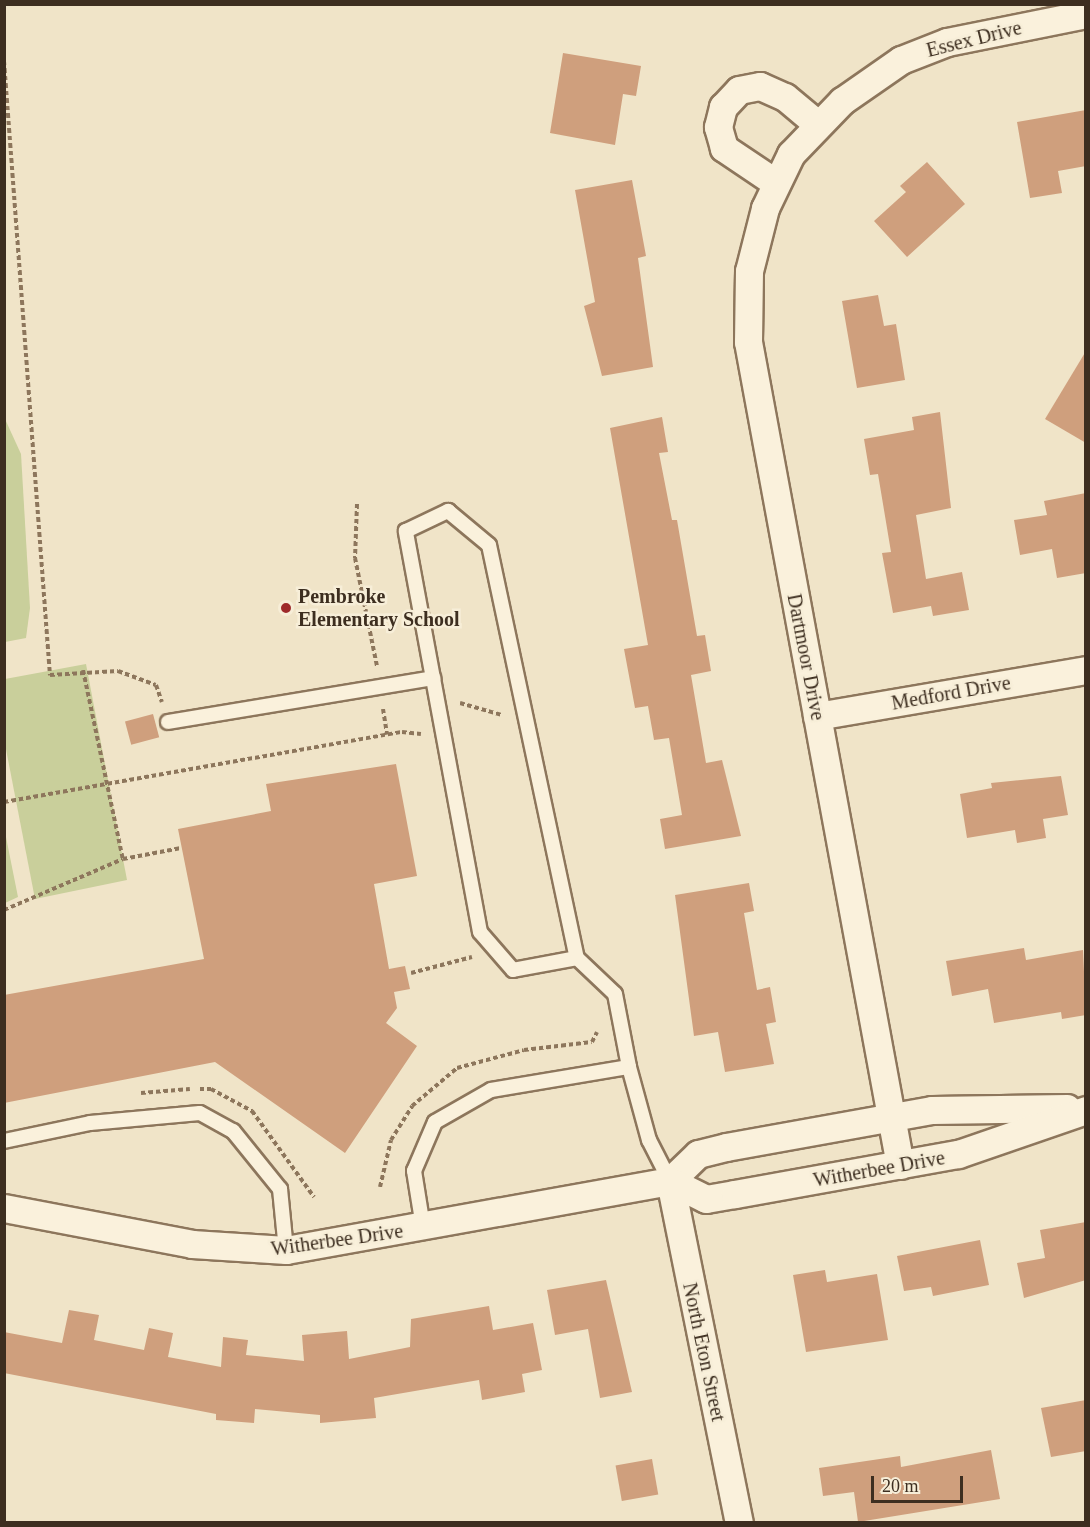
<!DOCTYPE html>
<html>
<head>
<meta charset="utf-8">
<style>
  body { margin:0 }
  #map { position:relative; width:1090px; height:1527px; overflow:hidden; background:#f0e4c8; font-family:Georgia,serif }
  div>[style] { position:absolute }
  .green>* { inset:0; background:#c9cf9b }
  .building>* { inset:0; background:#cf9f7d; transform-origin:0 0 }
  .path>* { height:4px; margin-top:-2px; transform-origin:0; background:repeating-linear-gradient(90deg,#8d765c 0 4.5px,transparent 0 7.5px) }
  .roads { filter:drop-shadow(2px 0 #8d765c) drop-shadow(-2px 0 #8d765c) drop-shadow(0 2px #8d765c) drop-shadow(0 -2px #8d765c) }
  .lane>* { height:14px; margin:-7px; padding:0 7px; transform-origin:7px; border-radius:7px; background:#faf1dc }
  .street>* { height:27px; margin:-13.5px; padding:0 13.5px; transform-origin:13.5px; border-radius:13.5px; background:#faf1dc }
  .dots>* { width:16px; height:16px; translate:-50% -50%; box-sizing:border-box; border:3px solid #f7eed8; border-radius:50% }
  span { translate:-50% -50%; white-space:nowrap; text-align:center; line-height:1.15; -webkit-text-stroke:5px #f7eed8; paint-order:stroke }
  .street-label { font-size:20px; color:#3d2e20 }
  .poi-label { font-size:20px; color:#3d2e20; font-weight:700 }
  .left { translate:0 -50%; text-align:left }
  .frame { position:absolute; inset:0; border:6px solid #3d2e20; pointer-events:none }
  .scale { position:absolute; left:871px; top:1476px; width:92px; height:27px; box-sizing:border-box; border:3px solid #3d2e20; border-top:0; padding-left:8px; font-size:18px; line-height:21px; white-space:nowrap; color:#3d2e20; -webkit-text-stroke:4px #f7eed8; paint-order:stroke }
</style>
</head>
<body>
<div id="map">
  <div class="green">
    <div style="clip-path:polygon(5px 419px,21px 454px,30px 608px,26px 638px,5px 642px)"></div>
    <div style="clip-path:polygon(86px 664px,127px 880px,35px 899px,5px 744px,5px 679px)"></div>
    <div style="clip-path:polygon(5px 832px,18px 897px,5px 903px,4px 903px)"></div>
  </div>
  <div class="building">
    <div style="clip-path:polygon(563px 53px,641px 66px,636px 96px,623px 94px,615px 145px,550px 133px)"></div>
    <div style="clip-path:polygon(1086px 110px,1086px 166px,1058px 171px,1062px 193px,1030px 198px,1017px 122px)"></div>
    <div style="clip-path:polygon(927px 162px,965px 204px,907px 257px,874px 221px,906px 192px,900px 186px)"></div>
    <div style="clip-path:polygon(632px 180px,646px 256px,638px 258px,653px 367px,602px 376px,584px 306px,595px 302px,575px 190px)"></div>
    <div style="clip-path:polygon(878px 295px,884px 326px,896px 324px,905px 380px,857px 388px,842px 301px)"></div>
    <div style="clip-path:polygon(1086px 351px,1086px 443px,1045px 419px)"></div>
    <div style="clip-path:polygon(940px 412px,951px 508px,916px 515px,926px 579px,962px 572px,969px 610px,933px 616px,931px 606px,893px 613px,882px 553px,891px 552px,878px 474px,870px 475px,864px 439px,914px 430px,912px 417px)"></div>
    <div style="clip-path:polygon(662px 417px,668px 452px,659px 453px,672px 520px,677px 520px,697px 636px,705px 635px,711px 671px,691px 675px,706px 763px,722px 760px,741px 836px,665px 849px,660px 819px,682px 815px,669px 738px,654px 740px,648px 706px,635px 708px,624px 649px,648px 645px,610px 428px)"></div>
    <div style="clip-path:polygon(1086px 493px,1086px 573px,1057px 578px,1052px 549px,1020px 555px,1014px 520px,1047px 515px,1044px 501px)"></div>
    <div style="left:153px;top:714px;width:24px;height:29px;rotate:75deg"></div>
    <div style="clip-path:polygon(396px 764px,417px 876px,374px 884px,389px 969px,405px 966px,410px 989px,394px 992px,397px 1008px,386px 1023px,417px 1046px,345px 1153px,215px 1062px,4px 1103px,4px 995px,204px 959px,178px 829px,271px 811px,266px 784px)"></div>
    <div style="clip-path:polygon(1061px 776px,1068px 815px,1043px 819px,1046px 838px,1017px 843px,1015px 830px,967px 838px,960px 794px,992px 788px,991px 783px)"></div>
    <div style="clip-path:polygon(749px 883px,754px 911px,744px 913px,757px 990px,770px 987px,776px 1022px,766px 1024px,774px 1064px,725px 1072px,718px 1032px,694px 1036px,675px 895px)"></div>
    <div style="clip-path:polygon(1024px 948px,1026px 960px,1083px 950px,1086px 1015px,1062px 1019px,1061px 1012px,994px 1023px,988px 989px,952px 996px,946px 961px)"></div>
    <div style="clip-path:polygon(1086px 1222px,1086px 1280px,1024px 1298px,1017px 1263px,1045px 1258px,1040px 1230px)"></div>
    <div style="clip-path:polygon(980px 1240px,989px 1285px,933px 1296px,931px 1287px,904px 1291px,897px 1256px)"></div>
    <div style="clip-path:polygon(825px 1270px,827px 1282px,877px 1274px,888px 1340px,806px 1352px,793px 1275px)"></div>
    <div style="clip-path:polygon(606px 1280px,632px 1392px,600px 1398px,588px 1329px,555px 1335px,547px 1290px)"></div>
    <div style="clip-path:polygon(489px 1306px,493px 1330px,533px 1323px,542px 1370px,522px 1374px,525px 1392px,482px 1400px,479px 1380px,374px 1398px,376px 1418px,320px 1423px,320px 1415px,255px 1409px,254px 1423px,216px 1420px,216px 1414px,4px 1373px,4px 1332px,62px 1343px,69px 1310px,99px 1315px,94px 1340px,144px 1350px,149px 1328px,173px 1333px,168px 1357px,221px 1367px,223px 1337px,248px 1340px,246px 1355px,304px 1361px,302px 1335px,347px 1331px,349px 1359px,410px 1347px,411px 1319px)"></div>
    <div style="clip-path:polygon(1086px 1400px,1086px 1451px,1051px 1457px,1041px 1408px)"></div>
    <div style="clip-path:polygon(991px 1450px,1000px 1499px,858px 1522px,854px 1492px,823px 1496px,819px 1468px,900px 1456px,901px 1467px)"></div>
    <div style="left:652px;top:1459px;width:36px;height:37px;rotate:80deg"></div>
  </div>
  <div class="path">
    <div style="left:4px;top:61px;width:616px;rotate:85.72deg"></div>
    <div style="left:50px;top:675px;width:68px;rotate:-3.4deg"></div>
    <div style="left:118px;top:671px;width:40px;rotate:20.2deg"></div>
    <div style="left:156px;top:685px;width:18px;rotate:71deg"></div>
    <div style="left:357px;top:504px;width:54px;rotate:92.1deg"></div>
    <div style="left:355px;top:558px;width:110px;rotate:78.5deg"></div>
    <div style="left:83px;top:670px;width:193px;rotate:78.1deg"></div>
    <div style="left:460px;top:703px;width:44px;rotate:15.9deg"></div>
    <div style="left:383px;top:709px;width:26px;rotate:81deg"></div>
    <div style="left:4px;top:802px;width:404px;rotate:-10deg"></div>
    <div style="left:402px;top:732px;width:19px;rotate:6deg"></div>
    <div style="left:4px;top:910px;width:129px;rotate:-23.2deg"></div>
    <div style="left:123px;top:859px;width:59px;rotate:-10.7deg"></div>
    <div style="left:411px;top:973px;width:63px;rotate:-14.7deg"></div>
    <div style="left:200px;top:1089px;width:11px"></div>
    <div style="left:211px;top:1089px;width:47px;rotate:28.2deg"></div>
    <div style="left:252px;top:1111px;width:106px;rotate:54.2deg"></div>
    <div style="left:141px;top:1093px;width:49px;rotate:-4.7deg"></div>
    <div style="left:380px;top:1187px;width:48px;rotate:-76.8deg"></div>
    <div style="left:391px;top:1140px;width:40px;rotate:-58deg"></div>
    <div style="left:412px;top:1106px;width:59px;rotate:-40.2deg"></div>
    <div style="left:457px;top:1068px;width:69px;rotate:-15deg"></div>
    <div style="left:524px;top:1050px;width:68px;rotate:-6.7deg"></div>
    <div style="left:592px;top:1042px;width:11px;rotate:-63deg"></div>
  </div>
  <div class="roads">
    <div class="lane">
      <div style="left:168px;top:722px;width:269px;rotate:-9.4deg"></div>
      <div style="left:577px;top:958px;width:65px;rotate:169.4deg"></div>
      <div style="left:513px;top:970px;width:50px;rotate:-131deg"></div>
      <div style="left:480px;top:932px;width:408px;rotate:-100.5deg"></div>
      <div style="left:406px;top:531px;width:47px;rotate:-25.5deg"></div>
      <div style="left:448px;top:511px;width:53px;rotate:39.7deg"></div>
      <div style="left:489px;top:545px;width:422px;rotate:78deg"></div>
      <div style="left:577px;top:958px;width:52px;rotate:43.5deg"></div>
      <div style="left:615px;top:994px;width:74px;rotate:79.1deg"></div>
      <div style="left:4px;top:1141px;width:88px;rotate:-11.8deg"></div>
      <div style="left:90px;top:1123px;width:110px;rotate:-5.2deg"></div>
      <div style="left:200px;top:1113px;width:38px;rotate:29deg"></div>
      <div style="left:233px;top:1131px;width:75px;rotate:51deg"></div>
      <div style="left:280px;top:1189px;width:61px;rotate:84.4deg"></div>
      <div style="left:423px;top:1227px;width:57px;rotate:-99.1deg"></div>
      <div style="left:414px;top:1171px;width:53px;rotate:-66.8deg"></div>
      <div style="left:435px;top:1122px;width:64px;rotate:-29.7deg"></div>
      <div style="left:491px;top:1090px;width:140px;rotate:-9.5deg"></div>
      <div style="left:629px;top:1067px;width:76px;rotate:74.7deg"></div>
      <div style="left:649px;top:1140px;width:46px;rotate:62.9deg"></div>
    </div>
    <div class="street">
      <div style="left:776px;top:183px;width:63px;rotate:-146.1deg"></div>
      <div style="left:724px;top:148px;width:22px;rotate:-106deg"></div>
      <div style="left:718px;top:127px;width:21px;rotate:-76deg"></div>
      <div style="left:723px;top:107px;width:23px;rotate:-47deg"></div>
      <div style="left:739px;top:90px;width:21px;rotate:-11deg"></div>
      <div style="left:760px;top:86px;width:27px;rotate:24deg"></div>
      <div style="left:785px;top:97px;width:40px;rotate:40deg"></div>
      <div style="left:817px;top:716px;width:273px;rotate:-9.7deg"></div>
      <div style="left:900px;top:1165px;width:837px;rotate:-100.46deg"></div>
      <div style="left:748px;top:342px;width:71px;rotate:-89.2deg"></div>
      <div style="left:749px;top:271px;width:65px;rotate:-75.7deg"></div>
      <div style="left:765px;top:208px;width:60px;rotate:-64.3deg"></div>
      <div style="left:791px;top:154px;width:74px;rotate:-46.1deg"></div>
      <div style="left:842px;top:101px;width:72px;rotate:-34.8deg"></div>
      <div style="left:901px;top:60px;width:49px;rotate:-21.4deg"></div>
      <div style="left:947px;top:42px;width:142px;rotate:-11.4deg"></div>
      <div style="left:670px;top:1181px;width:39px;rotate:-44deg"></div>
      <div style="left:698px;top:1154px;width:29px;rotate:-14deg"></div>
      <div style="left:726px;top:1147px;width:209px;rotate:-10.2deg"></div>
      <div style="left:932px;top:1110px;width:135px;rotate:-0.8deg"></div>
      <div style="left:670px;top:1181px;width:348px;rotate:78.6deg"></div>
      <div style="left:4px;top:1208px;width:191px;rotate:10.8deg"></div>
      <div style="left:192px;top:1244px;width:94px;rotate:3.7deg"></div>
      <div style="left:286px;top:1250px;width:390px;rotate:-10.2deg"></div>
      <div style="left:670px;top:1181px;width:40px;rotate:26.6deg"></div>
      <div style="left:706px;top:1199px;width:29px;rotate:-10deg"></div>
      <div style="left:735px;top:1194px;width:227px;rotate:-10.2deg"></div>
      <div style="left:958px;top:1154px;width:135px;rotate:-19deg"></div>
    </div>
  </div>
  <div class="dots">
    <div style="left:286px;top:608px;background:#9e2a2b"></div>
  </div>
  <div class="street-label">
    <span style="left:974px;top:39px;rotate:-14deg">Essex Drive</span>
    <span style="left:806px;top:657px;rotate:79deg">Dartmoor Drive</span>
    <span style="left:951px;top:693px;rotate:-10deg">Medford Drive</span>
    <span style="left:879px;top:1169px;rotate:-10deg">Witherbee Drive</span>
    <span style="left:337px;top:1240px;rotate:-8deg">Witherbee Drive</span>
    <span style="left:704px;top:1352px;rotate:78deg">North Eton Street</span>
  </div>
  <div class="poi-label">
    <span class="left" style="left:298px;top:608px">Pembroke<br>Elementary School</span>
  </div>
  <div class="frame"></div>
  <div class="scale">20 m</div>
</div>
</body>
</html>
